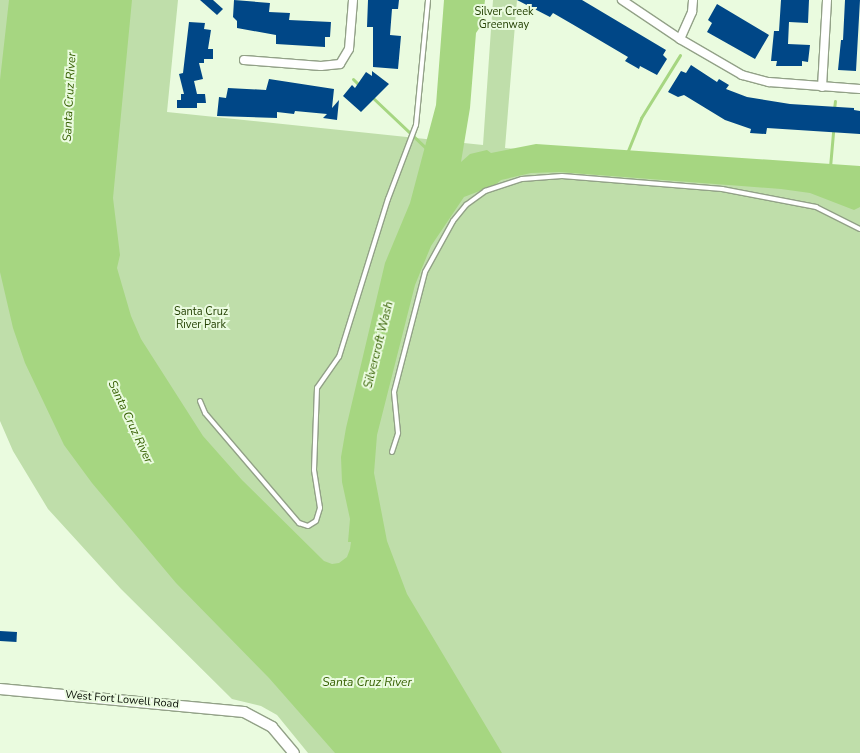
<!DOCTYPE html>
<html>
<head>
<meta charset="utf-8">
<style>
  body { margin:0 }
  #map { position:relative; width:860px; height:753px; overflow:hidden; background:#eafbdf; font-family:"Nunito Sans",sans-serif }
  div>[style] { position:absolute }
  .green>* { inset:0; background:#bfdeaa }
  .water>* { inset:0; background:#a6d681 }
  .stream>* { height:3px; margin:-1.5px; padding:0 1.5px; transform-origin:1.5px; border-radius:1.5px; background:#a6d681 }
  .building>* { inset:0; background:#004787; transform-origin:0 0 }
  .roads { filter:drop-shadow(1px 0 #92a187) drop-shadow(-1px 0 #92a187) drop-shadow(0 1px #92a187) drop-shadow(0 -1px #92a187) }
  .service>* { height:4px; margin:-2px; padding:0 2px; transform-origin:2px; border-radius:2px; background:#fff }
  .minor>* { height:8px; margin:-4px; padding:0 4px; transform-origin:4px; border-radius:4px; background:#fff }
  .tertiary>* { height:10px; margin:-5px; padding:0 5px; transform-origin:5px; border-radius:5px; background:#fff }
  span { translate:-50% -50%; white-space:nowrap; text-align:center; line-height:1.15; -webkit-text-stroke:4px #eafbdf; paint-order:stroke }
  .park-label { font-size:11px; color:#254204 }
  .street-label { font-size:11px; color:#0a1007 }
  .water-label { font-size:12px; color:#355f00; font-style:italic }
</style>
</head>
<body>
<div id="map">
  <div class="green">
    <div style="clip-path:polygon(0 0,178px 0,167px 112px,483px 145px,493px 0,517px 0,505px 148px,860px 180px,860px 753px,308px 753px,277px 715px,261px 706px,232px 699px,121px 589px,48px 509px,13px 451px,0 421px)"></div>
  </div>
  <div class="water">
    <div style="clip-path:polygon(9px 0,132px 0,113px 198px,120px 255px,117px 268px,131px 316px,141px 339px,203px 436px,242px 480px,324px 561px,332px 564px,339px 563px,347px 557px,350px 549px,351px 542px,348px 542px,350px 519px,342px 482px,341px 457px,346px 428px,385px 263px,410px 203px,436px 105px,444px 0,485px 0,482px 24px,476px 33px,470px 108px,461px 162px,470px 154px,487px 150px,491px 153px,536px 144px,860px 166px,860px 207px,854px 210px,810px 193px,781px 189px,559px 172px,531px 173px,501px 180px,495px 185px,464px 197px,431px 246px,415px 285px,377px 435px,374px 473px,387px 541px,407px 594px,502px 753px,335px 753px,269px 678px,176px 583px,92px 483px,64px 445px,25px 363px,13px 328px,0 272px,0 80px)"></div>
  </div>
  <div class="stream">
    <div style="left:353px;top:79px;width:10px;rotate:45deg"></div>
    <div style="left:372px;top:97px;width:74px;rotate:43.4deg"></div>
    <div style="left:834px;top:109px;width:8px;rotate:-83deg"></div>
    <div style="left:627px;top:153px;width:38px;rotate:-68deg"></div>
    <div style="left:641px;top:118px;width:74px;rotate:-58.2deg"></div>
    <div style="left:830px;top:167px;width:38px;rotate:-85deg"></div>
  </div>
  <div class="building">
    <div style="clip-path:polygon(200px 0,213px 0,223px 9px,217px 15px)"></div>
    <div style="clip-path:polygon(234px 0,270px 3px,269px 12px,290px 13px,289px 20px,331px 22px,330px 37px,325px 37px,325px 47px,276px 44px,276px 35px,237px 28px,237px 21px,233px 17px)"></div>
    <div style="clip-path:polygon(368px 0,399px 0,398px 9px,392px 9px,390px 35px,401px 36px,398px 69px,373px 67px,373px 27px,367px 27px)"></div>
    <div style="clip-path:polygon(517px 0,582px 0,666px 50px,663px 55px,667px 59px,657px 75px,640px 66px,639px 69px,625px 61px,628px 57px,572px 24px,553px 13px,550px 17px)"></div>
    <div style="clip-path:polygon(781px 0,809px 0,808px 23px,789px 22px,788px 44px,810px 45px,808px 62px,802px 61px,802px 66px,776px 66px,777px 61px,771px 61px,774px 31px,779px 31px)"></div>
    <div style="clip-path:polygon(845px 0,860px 0,856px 71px,838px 70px,841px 40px,843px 40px)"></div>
    <div style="clip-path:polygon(717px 4px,769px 35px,755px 59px,707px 32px,712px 23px,708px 20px)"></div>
    <div style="clip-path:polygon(189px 22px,205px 23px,204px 29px,211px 30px,208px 49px,213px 49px,213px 59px,204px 59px,204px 63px,199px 63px,203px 79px,194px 81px,197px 94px,205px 94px,206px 103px,197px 103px,197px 108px,177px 108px,177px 100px,181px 100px,181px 94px,184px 94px,179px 74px,183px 73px)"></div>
    <div style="clip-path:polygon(691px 65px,717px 82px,719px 79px,729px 85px,726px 89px,747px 97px,790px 104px,854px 108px,854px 110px,860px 111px,860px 134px,767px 128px,766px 134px,750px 133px,751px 129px,725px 120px,684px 95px,678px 97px,668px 92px,681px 71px,686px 73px)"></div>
    <div style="clip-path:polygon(372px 71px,389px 84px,361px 112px,343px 96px,352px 85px,355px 88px,366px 72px,372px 76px)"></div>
    <div style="clip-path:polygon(269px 79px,334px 89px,332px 108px,339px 100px,337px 120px,323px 118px,327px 114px,295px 111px,294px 114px,277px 112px,277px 118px,217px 116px,219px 97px,226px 98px,228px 88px,266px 90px)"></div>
    <div style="left:0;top:631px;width:17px;height:10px;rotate:3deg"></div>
  </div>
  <div class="roads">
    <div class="service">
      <div style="left:200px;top:401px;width:13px;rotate:67deg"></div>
      <div style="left:205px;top:413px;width:145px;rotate:49.5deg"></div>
      <div style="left:299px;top:523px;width:9px;rotate:18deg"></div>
      <div style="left:308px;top:526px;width:9px;rotate:-32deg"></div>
      <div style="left:316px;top:521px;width:14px;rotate:-73deg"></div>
      <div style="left:320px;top:508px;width:38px;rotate:-99deg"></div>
      <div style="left:314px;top:470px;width:82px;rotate:-87.9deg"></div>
      <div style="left:317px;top:388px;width:38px;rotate:-55deg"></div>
      <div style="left:339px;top:357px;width:165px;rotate:-72.8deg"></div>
      <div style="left:388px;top:199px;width:79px;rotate:-69.3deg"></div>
      <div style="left:416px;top:125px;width:126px;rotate:-84.5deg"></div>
      <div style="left:392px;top:452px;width:20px;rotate:-72deg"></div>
      <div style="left:398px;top:433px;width:41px;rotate:-95.6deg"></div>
      <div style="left:394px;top:392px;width:124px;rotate:-75.5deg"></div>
      <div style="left:425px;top:272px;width:58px;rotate:-61.2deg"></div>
      <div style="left:453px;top:221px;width:21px;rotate:-51deg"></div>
      <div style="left:466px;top:205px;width:24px;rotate:-36deg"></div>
      <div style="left:485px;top:191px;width:39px;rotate:-18deg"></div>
      <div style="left:522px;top:179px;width:40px;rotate:-4.3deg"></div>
      <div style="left:562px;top:176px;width:161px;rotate:4.6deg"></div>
      <div style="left:722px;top:189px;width:96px;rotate:10.8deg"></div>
      <div style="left:816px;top:207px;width:49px;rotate:26.6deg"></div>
    </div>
    <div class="minor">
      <div style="left:622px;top:0;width:70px;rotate:33.9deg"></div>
      <div style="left:680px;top:39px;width:72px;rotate:30.1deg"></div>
      <div style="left:742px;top:75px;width:28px;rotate:15deg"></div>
      <div style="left:769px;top:82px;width:91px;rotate:4.4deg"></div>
      <div style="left:680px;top:39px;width:30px;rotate:-66deg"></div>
      <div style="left:692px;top:12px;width:12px;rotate:-85deg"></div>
      <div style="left:244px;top:60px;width:77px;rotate:4.5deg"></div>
      <div style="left:321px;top:66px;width:19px;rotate:-6deg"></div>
      <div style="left:340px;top:64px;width:17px;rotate:-59deg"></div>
      <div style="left:349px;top:49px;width:49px;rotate:-85.3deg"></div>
      <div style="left:822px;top:87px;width:87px;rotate:-86.7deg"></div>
    </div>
    <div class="tertiary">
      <div style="left:0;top:689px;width:245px;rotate:5.4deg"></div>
      <div style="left:244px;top:712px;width:32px;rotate:28deg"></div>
      <div style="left:272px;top:727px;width:34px;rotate:50deg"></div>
    </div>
  </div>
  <div class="park-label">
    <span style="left:504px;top:19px">Silver Creek<br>Greenway</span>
    <span style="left:201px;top:319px">Santa Cruz<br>River Park</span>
  </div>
  <div class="street-label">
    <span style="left:122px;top:700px;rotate:5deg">West Fort Lowell Road</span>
  </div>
  <div class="water-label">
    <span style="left:70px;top:97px;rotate:-87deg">Santa Cruz River</span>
    <span style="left:379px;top:345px;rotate:-76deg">Silvercroft Wash</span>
    <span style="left:130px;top:422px;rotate:65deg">Santa Cruz River</span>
    <span style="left:367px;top:683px">Santa Cruz River</span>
  </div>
</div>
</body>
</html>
